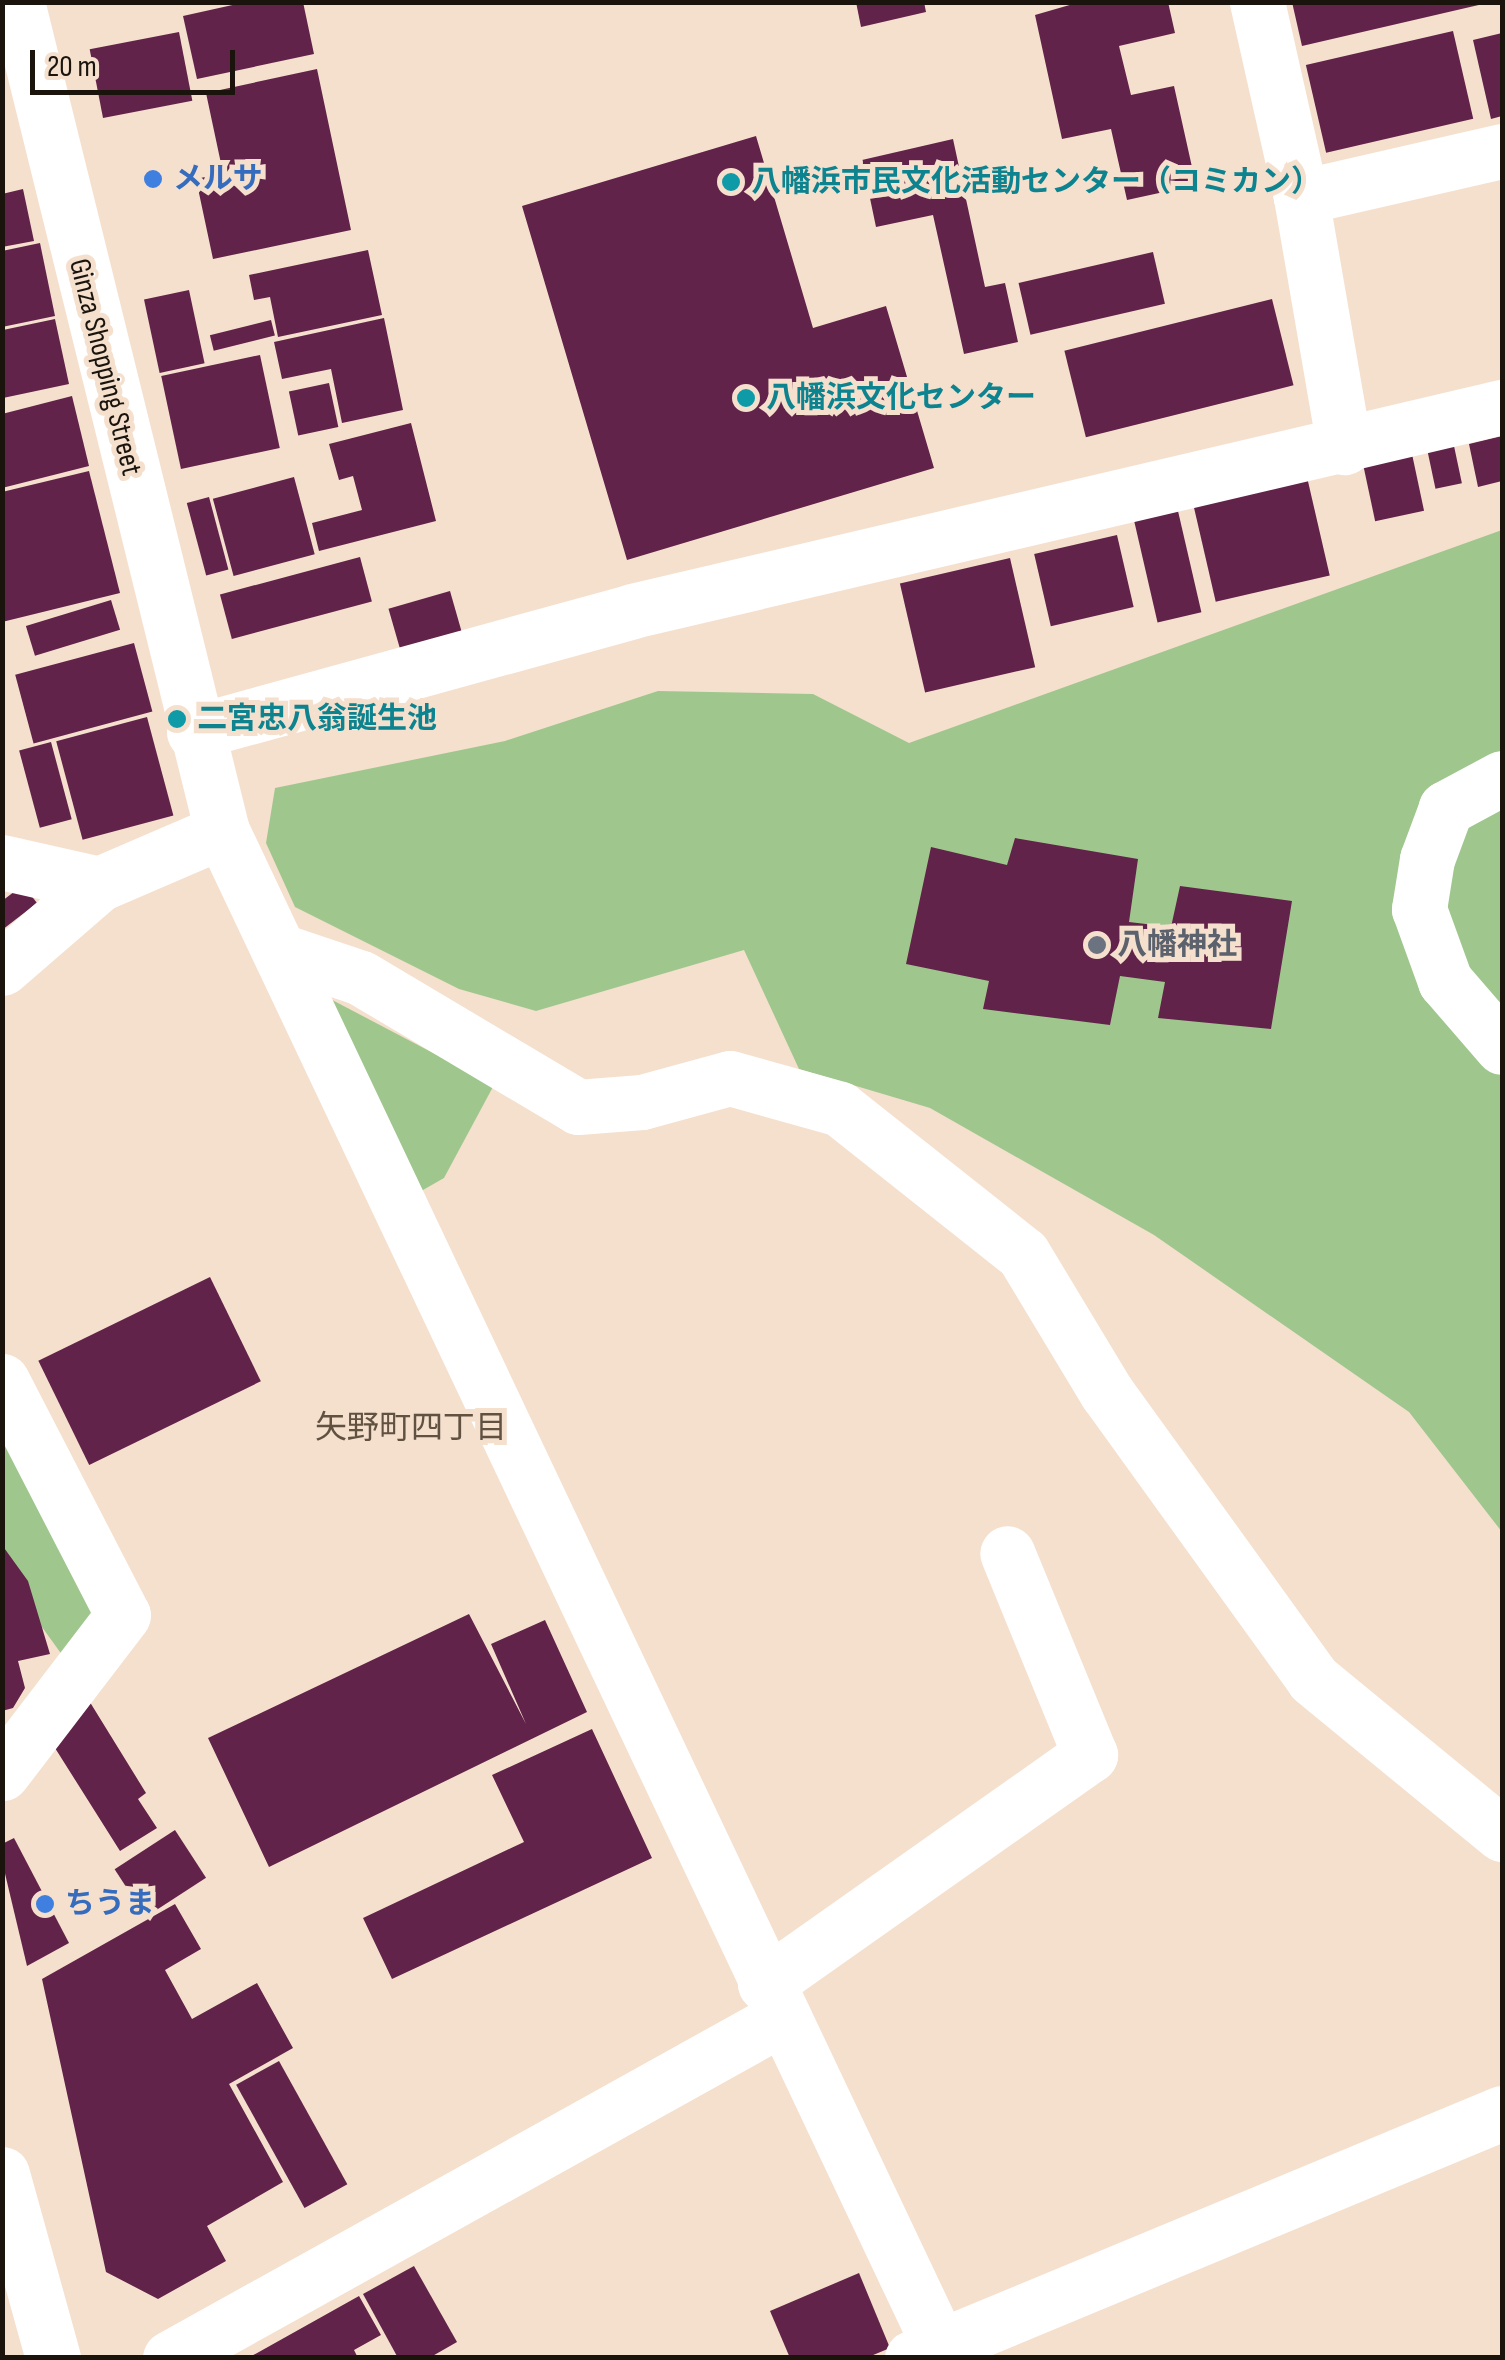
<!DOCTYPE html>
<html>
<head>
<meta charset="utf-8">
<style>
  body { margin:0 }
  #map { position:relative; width:1505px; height:2360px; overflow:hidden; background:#f5e0ce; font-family:"Sofia Sans Condensed","Noto Sans JP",sans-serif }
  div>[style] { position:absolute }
  .green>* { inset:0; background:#9fc78d }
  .building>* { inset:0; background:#62234a; transform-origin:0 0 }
  .minor>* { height:55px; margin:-27.5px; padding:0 27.5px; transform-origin:27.5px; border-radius:27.5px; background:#fff }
  .major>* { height:55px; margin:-27.5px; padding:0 27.5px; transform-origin:27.5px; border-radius:27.5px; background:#fff }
  .dots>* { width:28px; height:28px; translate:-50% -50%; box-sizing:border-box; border:5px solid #f5e0ce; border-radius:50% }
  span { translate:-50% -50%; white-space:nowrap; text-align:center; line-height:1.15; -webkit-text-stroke:10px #f5e0ce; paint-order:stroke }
  .shop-label { font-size:30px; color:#366cbe; font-weight:700 }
  .left { translate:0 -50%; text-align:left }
  .culture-label { font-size:30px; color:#0d838f; font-weight:700 }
  .street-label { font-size:30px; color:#1a140d }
  .worship-label { font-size:30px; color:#5b616d; font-weight:700 }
  .neighbourhood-label { font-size:32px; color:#615141 }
  .frame { position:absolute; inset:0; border:5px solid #1a140d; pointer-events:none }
  .scale { position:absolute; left:30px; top:50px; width:205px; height:45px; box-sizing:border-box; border:5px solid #1a140d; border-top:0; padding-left:12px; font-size:30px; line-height:35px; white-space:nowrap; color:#1a140d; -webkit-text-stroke:8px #f5e0ce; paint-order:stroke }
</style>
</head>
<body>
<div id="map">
  <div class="green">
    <div style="clip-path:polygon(1502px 530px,1502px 1532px,1409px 1412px,1154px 1235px,930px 1108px,799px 1069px,744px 950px,536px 1011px,459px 989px,295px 907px,266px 843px,275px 788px,505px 741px,658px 691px,813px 694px,909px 743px)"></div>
    <div style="clip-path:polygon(298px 982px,494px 1085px,444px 1178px,402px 1202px)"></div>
    <div style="clip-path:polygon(2px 1415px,123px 1615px,78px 1677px,3px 1573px)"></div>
  </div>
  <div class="building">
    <div style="clip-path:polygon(246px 2px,303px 2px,314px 54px,197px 79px,183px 16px)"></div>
    <div style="clip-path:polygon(856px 2px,924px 2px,926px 12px,861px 27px)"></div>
    <div style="clip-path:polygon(1080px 2px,1168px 2px,1175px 33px,1119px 46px,1131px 95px,1174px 86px,1196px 185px,1127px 200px,1111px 129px,1062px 139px,1035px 15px)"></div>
    <div style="clip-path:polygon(1292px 2px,1483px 2px,1483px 4px,1302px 46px)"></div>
    <div style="left:1453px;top:31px;width:90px;height:151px;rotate:77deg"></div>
    <div style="left:179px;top:32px;width:70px;height:91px;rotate:79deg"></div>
    <div style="clip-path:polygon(1502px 33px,1502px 116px,1491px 119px,1473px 40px)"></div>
    <div style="clip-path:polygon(317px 69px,351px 230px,213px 259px,196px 179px,223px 173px,206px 93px)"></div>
    <div style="clip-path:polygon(756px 136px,813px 328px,886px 306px,934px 468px,627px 560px,522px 206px)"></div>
    <div style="clip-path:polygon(953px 139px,985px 287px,1005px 283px,1018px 342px,964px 354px,933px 215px,876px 227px,862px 160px)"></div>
    <div style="clip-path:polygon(23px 189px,34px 241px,2px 247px,2px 194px)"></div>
    <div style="clip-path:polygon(40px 243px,55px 316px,2px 327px,2px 251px)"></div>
    <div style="clip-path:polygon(368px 250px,382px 315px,278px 337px,270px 297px,254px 300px,249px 275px)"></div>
    <div style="left:1153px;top:252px;width:53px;height:138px;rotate:77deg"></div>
    <div style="left:189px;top:290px;width:75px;height:46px;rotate:78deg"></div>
    <div style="left:1272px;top:299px;width:89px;height:214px;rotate:76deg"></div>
    <div style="clip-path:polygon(384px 318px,403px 410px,342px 423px,331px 369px,282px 379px,274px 342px)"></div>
    <div style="clip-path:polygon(55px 319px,69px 384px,3px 398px,3px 330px)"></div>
    <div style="left:271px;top:320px;width:16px;height:63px;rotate:76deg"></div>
    <div style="left:260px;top:355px;width:95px;height:101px;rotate:78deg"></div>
    <div style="left:329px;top:383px;width:45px;height:41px;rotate:78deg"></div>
    <div style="clip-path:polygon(72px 396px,89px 466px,2px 488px,2px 414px)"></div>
    <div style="clip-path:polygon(411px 423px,436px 521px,319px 551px,312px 523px,362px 510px,353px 476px,339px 480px,329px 444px)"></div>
    <div style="clip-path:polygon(1502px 436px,1502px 481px,1478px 487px,1469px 444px)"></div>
    <div style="left:1454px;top:446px;width:38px;height:27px;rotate:78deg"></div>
    <div style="left:1412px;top:454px;width:58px;height:50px;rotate:78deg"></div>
    <div style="clip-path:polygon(89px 471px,120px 593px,2px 622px,2px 492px)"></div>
    <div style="left:294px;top:477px;width:80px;height:84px;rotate:75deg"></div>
    <div style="left:1307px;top:477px;width:101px;height:117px;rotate:77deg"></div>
    <div style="left:209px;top:497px;width:75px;height:23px;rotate:75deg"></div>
    <div style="left:1178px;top:511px;width:104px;height:45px;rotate:77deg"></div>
    <div style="left:1117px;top:535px;width:74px;height:85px;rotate:77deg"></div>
    <div style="left:360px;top:557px;width:46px;height:145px;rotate:75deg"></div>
    <div style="left:1010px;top:558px;width:112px;height:113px;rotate:77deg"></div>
    <div style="left:450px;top:591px;width:54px;height:64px;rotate:74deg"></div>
    <div style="left:111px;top:600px;width:31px;height:89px;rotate:73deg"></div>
    <div style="left:134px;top:643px;width:71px;height:123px;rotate:75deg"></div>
    <div style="left:147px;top:717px;width:102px;height:94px;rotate:75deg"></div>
    <div style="left:51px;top:742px;width:80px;height:33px;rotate:75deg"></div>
    <div style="clip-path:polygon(1015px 838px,1138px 859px,1129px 922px,1171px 927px,1180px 886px,1292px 901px,1271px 1029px,1158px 1018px,1165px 982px,1120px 976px,1110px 1025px,983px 1009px,989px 981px,906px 964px,931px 847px,1007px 865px)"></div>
    <div style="clip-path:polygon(23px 885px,37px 903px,2px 930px,2px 901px)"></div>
    <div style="left:210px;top:1277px;width:116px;height:191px;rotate:64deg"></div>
    <div style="clip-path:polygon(2px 1545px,28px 1581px,50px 1654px,18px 1661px,25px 1688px,13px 1708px,2px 1711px)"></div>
    <div style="clip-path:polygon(469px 1614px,526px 1724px,491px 1644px,545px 1620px,587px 1712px,269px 1867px,208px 1738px)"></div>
    <div style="clip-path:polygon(88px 1699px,146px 1793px,138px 1799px,157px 1828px,120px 1851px,55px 1748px)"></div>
    <div style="clip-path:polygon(592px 1729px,652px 1858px,392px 1979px,363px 1918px,524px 1842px,492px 1775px)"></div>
    <div style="left:175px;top:1830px;width:57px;height:72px;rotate:57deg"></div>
    <div style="clip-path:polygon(14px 1838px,69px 1943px,27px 1966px,2px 1861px,2px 1844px)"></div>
    <div style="clip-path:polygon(175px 1904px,201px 1949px,165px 1970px,192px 2019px,257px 1983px,293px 2048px,229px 2084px,283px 2182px,207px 2226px,226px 2261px,158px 2299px,106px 2272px,42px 1979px)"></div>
    <div style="left:279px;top:2061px;width:141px;height:49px;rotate:61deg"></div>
    <div style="clip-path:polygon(414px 2266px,457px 2342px,429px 2358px,398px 2358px,363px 2294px)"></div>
    <div style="clip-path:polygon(859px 2273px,890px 2348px,866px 2358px,790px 2358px,770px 2311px)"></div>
    <div style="clip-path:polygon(359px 2296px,381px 2335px,354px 2350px,358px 2358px,248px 2358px)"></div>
  </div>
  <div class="minor">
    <div style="left:17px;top:2px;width:854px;rotate:76.11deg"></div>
    <div style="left:222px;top:831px;width:1690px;rotate:64.66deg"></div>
    <div style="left:1257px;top:2px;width:200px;rotate:77.3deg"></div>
    <div style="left:1301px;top:197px;width:254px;rotate:80.2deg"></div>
    <div style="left:1301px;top:197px;width:206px;rotate:-12.9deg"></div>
    <div style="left:194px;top:732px;width:454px;rotate:-15.4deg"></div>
    <div style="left:632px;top:611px;width:894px;rotate:-13.2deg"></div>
    <div style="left:1502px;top:778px;width:64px;rotate:151.8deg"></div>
    <div style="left:1446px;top:808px;width:54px;rotate:110.4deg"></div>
    <div style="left:1427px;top:859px;width:51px;rotate:99.1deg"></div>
    <div style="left:1419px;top:909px;width:77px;rotate:70.1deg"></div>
    <div style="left:1445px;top:981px;width:87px;rotate:49.2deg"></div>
    <div style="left:2px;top:862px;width:99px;rotate:12.8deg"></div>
    <div style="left:281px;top:951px;width:84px;rotate:18.6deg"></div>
    <div style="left:361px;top:978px;width:252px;rotate:30.7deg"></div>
    <div style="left:578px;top:1107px;width:64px;rotate:-4.5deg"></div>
    <div style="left:642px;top:1102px;width:91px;rotate:-15.3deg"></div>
    <div style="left:730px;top:1078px;width:114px;rotate:15.7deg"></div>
    <div style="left:840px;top:1109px;width:233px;rotate:38.4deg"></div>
    <div style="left:1023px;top:1254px;width:162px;rotate:58.9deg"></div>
    <div style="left:1107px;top:1393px;width:352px;rotate:54.2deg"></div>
    <div style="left:1313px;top:1679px;width:244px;rotate:39.4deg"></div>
    <div style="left:2px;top:968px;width:128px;rotate:-40.9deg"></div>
    <div style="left:99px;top:884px;width:134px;rotate:-23.3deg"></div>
    <div style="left:2px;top:1381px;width:263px;rotate:62.7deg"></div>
    <div style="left:123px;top:1615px;width:199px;rotate:127.4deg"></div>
    <div style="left:765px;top:1984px;width:398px;rotate:-35.2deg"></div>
    <div style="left:1090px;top:1755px;width:218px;rotate:-112.3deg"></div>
    <div style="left:170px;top:2358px;width:698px;rotate:-29.06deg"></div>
    <div style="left:912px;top:2358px;width:639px;rotate:-22.55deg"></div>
  </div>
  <div class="major">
    <div style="left:2px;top:2174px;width:191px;rotate:74.5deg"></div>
  </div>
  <div class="dots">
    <div style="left:153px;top:179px;background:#3f7fe0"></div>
    <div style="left:731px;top:182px;background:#0f9aa8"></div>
    <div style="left:746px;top:398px;background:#0f9aa8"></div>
    <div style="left:177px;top:719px;background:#0f9aa8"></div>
    <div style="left:1097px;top:945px;background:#6b7280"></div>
    <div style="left:45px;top:1904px;background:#3f7fe0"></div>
  </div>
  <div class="shop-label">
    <span class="left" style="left:173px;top:179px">メルサ</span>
    <span class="left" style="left:65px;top:1904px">ちうま</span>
  </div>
  <div class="culture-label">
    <span class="left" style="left:751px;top:182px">八幡浜市民文化活動センター（コミカン）</span>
    <span class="left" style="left:766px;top:398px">八幡浜文化センター</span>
    <span class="left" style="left:197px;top:719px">二宮忠八翁誕生池</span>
  </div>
  <div class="street-label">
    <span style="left:105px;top:367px;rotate:76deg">Ginza Shopping Street</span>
  </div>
  <div class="worship-label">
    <span class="left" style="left:1117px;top:945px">八幡神社</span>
  </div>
  <div class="neighbourhood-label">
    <span style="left:411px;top:1429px">矢野町四丁目</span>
  </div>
  <div class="frame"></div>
  <div class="scale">20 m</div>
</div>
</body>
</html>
